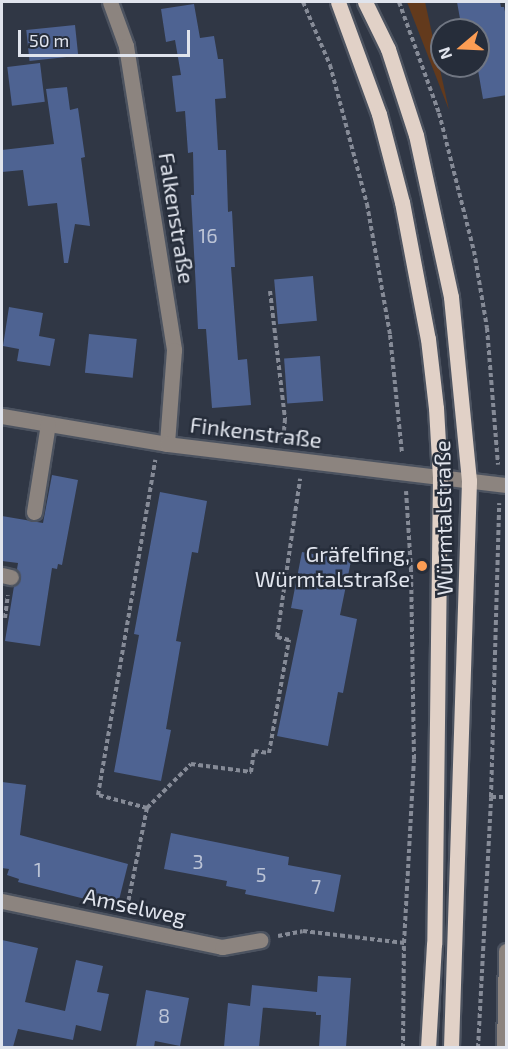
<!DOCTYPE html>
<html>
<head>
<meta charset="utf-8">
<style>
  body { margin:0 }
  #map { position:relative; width:508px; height:1049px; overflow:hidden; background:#303745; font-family:"Exo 2",sans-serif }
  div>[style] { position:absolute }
  .green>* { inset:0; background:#633a1c }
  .building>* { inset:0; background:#4e6392; transform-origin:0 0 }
  .path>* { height:4px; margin-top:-2px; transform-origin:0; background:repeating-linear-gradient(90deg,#868b97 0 4.5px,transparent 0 7.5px) }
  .roads { filter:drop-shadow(2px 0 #4c5360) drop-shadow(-2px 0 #4c5360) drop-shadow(0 2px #4c5360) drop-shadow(0 -2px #4c5360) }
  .minor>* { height:15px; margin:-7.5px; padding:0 7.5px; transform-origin:7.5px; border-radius:7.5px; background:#8c847f }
  .major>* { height:15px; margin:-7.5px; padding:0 7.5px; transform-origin:7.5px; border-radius:7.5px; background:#e1d1c7 }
  .dots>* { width:16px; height:16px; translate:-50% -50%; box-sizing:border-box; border:3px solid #262d3a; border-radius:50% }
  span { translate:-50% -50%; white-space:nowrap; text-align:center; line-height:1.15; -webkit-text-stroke:5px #262d3a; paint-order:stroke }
  .number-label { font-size:20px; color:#bcc4d6 }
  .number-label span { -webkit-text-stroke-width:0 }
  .street-label { font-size:22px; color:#e0e4ed }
  .poi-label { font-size:22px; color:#e0e4ed }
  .right { translate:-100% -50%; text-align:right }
  .frame { position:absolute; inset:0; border:3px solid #e0e4ed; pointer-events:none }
  .north { position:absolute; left:430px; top:18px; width:60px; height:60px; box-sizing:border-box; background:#262d3a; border:2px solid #707682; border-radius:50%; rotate:251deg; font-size:16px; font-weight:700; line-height:24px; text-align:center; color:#e0e4ed }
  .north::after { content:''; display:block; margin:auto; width:21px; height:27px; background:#fc9d54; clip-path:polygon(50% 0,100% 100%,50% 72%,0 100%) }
  .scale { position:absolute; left:18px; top:30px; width:172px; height:27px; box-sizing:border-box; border:3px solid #e0e4ed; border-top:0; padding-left:8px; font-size:18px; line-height:21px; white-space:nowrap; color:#e0e4ed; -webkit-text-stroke:4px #262d3a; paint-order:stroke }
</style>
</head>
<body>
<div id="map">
  <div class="green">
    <div style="clip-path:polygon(407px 2px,425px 2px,449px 110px)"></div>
  </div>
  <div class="building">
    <div style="clip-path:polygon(457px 2px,500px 2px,501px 7px,504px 7px,507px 21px,507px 95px,483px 99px,478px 70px,478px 30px,462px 30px)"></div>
    <div style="clip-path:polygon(194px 4px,200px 38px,214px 36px,218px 59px,223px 59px,226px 98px,215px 99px,218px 150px,226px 150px,228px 212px,232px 211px,235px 267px,231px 267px,238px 360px,247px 359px,251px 405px,212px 408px,206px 329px,198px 329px,191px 195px,194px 195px,193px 152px,188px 153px,185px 111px,176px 112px,172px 76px,181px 75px,175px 40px,166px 42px,161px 9px)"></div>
    <div style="left:75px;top:25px;width:31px;height:49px;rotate:84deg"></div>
    <div style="left:40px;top:63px;width:39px;height:33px;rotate:83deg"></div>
    <div style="clip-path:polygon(67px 87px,70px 110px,78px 108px,85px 157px,81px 158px,90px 226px,75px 224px,68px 263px,64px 263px,57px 203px,28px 206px,23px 170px,2px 172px,2px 150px,54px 144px,46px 89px)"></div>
    <div style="left:313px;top:276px;width:45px;height:39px;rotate:85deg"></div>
    <div style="clip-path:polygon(9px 307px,43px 313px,39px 336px,55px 339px,50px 366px,17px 361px,19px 349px,3px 346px)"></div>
    <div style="left:89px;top:334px;width:48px;height:39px;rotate:6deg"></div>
    <div style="left:320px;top:356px;width:45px;height:36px;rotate:86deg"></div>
    <div style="clip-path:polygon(52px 475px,78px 480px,62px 565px,58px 564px,57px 569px,52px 568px,40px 646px,5px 641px,14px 586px,21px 579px,17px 569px,18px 563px,2px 561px,2px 516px,43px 523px)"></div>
    <div style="clip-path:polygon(160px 492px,207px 501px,198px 553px,192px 552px,176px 641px,181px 642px,166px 729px,171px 730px,161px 781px,114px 772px,139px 635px,134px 634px)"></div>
    <div style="clip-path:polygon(302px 552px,351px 561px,340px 615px,357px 619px,343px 693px,338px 692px,328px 746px,277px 736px,303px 610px,291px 608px)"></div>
    <div style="clip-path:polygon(2px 782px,26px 785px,20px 835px,128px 864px,118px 904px,85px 896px,85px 899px,18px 882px,19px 879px,7px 875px,9px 869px,2px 868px)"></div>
    <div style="clip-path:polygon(171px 833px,289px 857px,288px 865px,341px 875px,334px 912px,245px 894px,246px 890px,226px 886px,227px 881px,164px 869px)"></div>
    <div style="clip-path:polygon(2px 940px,38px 948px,25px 1002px,65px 1011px,76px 960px,103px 966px,97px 992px,109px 994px,101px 1031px,76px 1025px,73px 1040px,18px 1029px,13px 1047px,2px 1047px)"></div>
    <div style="clip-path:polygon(318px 976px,351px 978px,346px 1047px,319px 1047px,321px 1015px,316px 1015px,316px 1012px,257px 1007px,263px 1007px,259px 1047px,224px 1047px,228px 1003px,250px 1006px,252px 985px,317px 992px)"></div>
    <div style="clip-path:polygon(146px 990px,189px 998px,180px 1046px,155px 1041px,154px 1047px,136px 1047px)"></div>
  </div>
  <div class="path">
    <div style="left:303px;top:2px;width:69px;rotate:66.8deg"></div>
    <div style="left:330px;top:65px;width:144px;rotate:75.1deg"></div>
    <div style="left:367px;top:204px;width:133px;rotate:80deg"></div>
    <div style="left:390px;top:335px;width:119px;rotate:84.2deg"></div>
    <div style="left:399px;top:2px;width:118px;rotate:70.2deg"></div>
    <div style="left:439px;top:113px;width:142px;rotate:75.8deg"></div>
    <div style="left:474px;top:251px;width:78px;rotate:80.4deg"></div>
    <div style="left:487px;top:328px;width:137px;rotate:85.4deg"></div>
    <div style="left:270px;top:291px;width:129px;rotate:83.3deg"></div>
    <div style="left:285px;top:419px;width:21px;rotate:95deg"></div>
    <div style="left:5px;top:618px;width:23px;rotate:-83deg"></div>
    <div style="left:491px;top:797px;width:15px"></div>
    <div style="left:147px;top:808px;width:51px;rotate:-165.1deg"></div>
    <div style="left:98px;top:795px;width:340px;rotate:-80.3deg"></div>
    <div style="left:127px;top:908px;width:102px;rotate:-78.7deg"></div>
    <div style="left:147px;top:808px;width:62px;rotate:-45deg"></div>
    <div style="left:191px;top:764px;width:61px;rotate:7.6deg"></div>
    <div style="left:251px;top:772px;width:21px;rotate:-82deg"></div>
    <div style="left:254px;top:751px;width:15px;rotate:8deg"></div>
    <div style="left:269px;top:753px;width:115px;rotate:-80deg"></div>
    <div style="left:289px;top:640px;width:12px;rotate:-166deg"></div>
    <div style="left:277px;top:637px;width:160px;rotate:-81.7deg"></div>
    <div style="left:278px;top:936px;width:25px;rotate:-11deg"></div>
    <div style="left:303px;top:931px;width:102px;rotate:6.8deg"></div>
    <div style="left:403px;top:1048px;width:105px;rotate:-89.5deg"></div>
    <div style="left:404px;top:943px;width:184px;rotate:-86.9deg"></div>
    <div style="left:414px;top:759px;width:189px;rotate:-90.9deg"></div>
    <div style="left:411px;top:570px;width:79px;rotate:-93.6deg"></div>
    <div style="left:478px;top:1048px;width:251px;rotate:-87deg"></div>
    <div style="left:491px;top:797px;width:294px;rotate:-88.4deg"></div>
  </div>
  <div class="roads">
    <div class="minor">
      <div style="left:110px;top:2px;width:47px;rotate:70deg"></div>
      <div style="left:126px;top:46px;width:308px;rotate:81deg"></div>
      <div style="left:174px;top:350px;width:94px;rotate:94.3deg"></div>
      <div style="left:2px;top:416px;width:167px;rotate:9.6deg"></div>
      <div style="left:167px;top:444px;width:341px;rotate:6.9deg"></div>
      <div style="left:34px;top:512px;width:89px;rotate:-81deg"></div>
      <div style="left:2px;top:575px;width:9px;rotate:13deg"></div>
      <div style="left:2px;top:901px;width:225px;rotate:11.8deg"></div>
      <div style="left:222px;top:947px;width:39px;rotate:-10deg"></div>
      <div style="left:504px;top:1048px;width:97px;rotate:-88.8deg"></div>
    </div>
    <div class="major">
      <div style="left:338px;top:2px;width:119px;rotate:69.9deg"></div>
      <div style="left:379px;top:114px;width:91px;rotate:75.4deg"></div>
      <div style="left:402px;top:202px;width:139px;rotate:79.3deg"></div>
      <div style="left:428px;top:339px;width:69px;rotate:83.4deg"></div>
      <div style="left:436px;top:408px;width:69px;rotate:86.7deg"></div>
      <div style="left:440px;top:477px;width:467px;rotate:90.7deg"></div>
      <div style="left:434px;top:944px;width:104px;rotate:93.3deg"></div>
      <div style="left:365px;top:2px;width:52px;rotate:63.9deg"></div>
      <div style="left:388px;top:49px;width:90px;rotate:72deg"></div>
      <div style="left:416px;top:135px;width:166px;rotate:77.8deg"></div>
      <div style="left:451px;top:297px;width:185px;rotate:84.4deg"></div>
      <div style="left:469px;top:481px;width:567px;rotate:91.82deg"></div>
    </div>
  </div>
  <div class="dots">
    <div style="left:422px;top:566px;background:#fc9d54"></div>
  </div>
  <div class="number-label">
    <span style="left:208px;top:235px">16</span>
    <span style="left:198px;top:861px">3</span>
    <span style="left:38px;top:869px">1</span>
    <span style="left:261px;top:874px">5</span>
    <span style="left:316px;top:886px">7</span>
    <span style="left:164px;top:1015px">8</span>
  </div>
  <div class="street-label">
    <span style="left:177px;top:218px;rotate:81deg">Falkenstraße</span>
    <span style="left:256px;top:432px;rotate:7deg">Finkenstraße</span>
    <span style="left:443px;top:518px;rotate:-91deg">Würmtalstraße</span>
    <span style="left:135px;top:906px;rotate:12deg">Amselweg</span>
  </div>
  <div class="poi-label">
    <span class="right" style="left:410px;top:566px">Gräfelfing,<br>Würmtalstraße</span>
  </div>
  <div class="frame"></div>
  <div class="north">N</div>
  <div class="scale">50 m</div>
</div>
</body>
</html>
